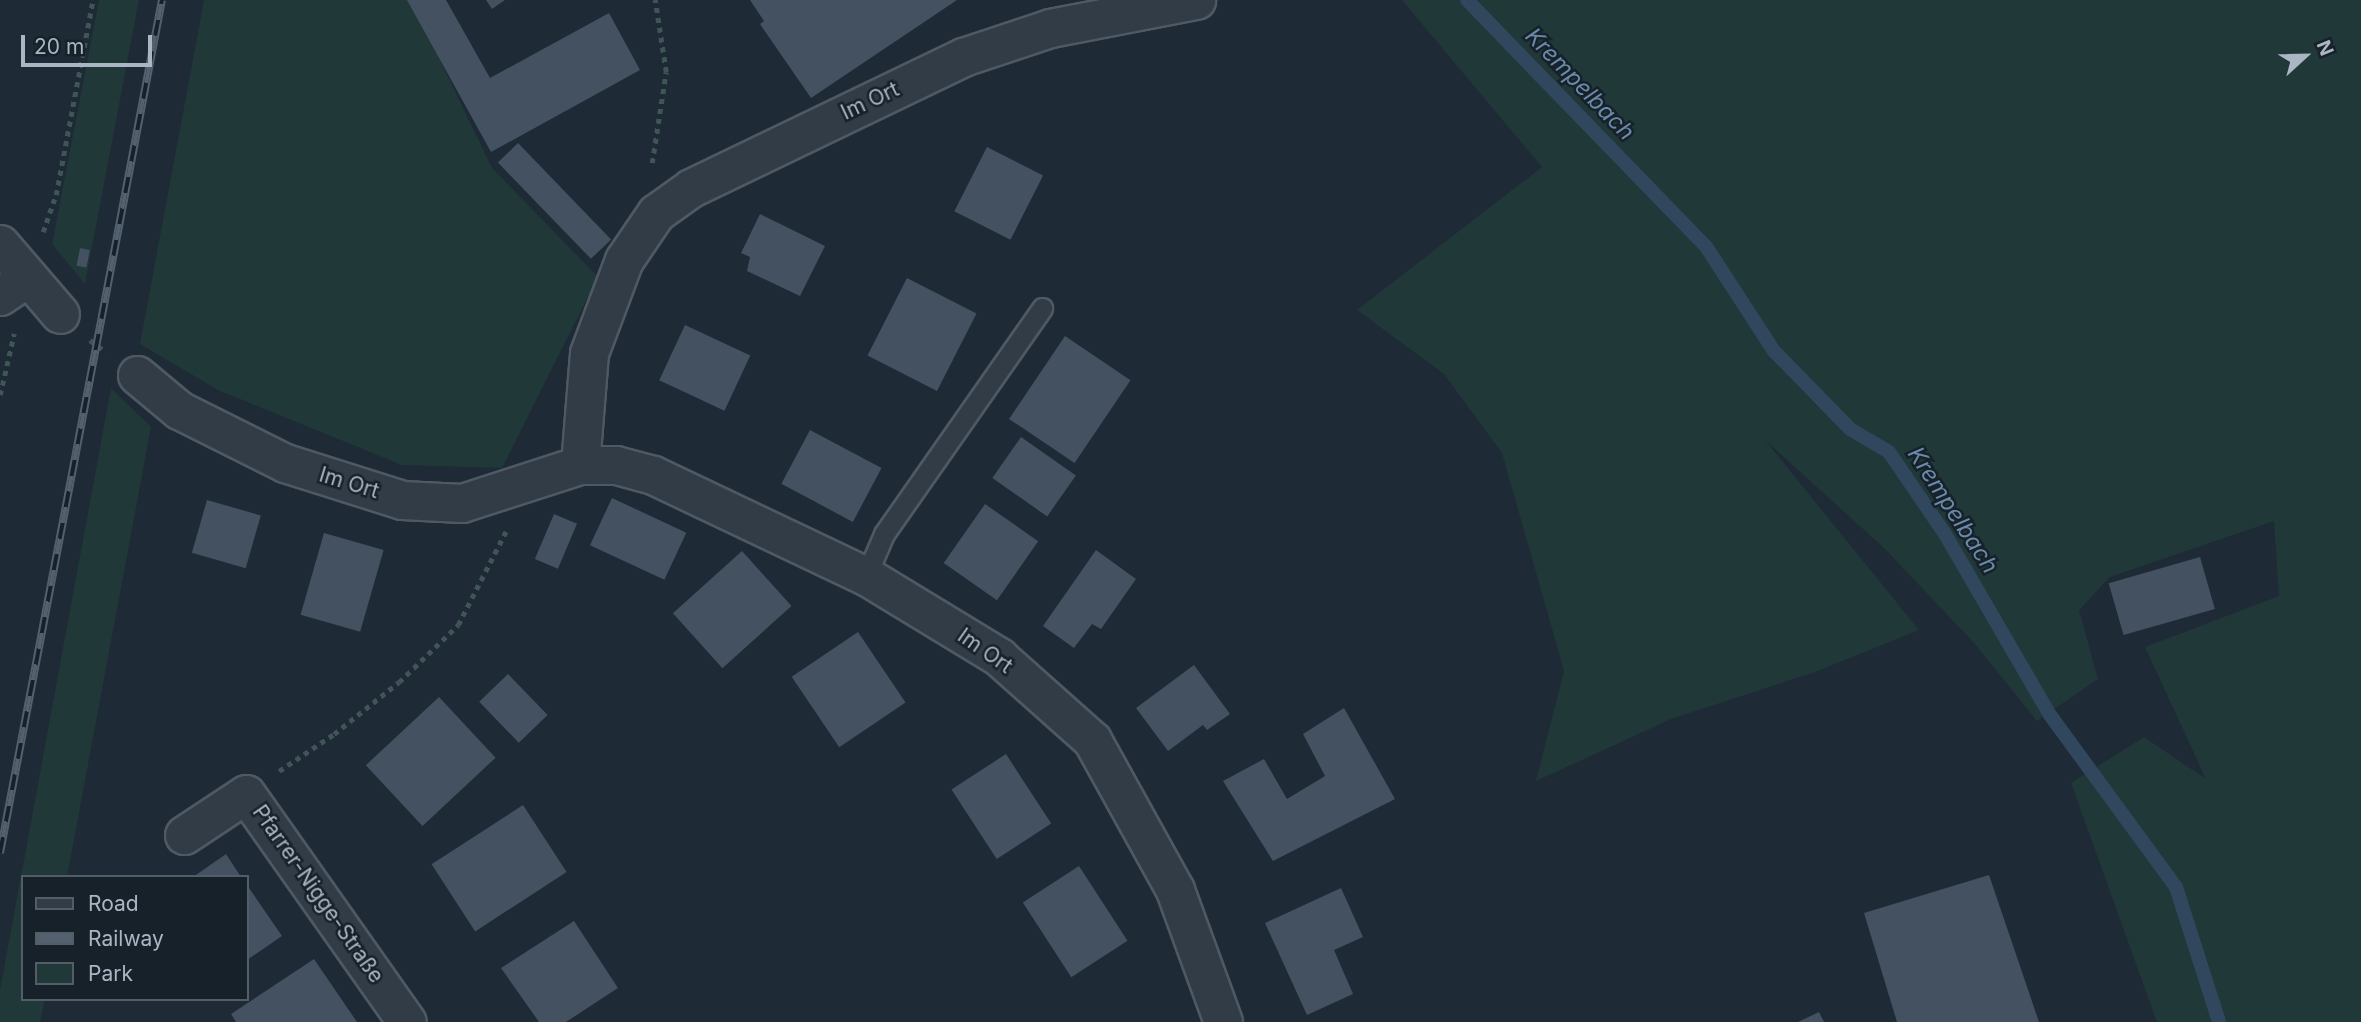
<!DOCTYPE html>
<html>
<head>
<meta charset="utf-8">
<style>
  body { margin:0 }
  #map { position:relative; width:2361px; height:1022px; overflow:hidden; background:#1e2a35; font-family:Inter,sans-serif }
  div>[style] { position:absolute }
  .green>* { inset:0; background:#213838 }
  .stream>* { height:14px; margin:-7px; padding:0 7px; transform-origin:7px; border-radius:7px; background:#30475e }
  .building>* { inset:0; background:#445160; transform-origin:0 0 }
  .path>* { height:4.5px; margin-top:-2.25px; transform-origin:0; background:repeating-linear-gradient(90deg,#3f5556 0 5px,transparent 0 10px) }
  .roads { filter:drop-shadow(2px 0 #4f5964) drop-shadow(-2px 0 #4f5964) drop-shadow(0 2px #4f5964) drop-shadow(0 -2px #4f5964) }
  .service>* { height:19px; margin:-9.5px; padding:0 9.5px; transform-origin:9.5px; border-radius:9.5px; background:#313c46 }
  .minor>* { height:37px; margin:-18.5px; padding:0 18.5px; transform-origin:18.5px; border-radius:18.5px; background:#313c46 }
  .rail>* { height:8px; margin-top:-4px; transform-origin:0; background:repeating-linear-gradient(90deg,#17212a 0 16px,#53606e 0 32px); box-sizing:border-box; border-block:2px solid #53606e }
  span { translate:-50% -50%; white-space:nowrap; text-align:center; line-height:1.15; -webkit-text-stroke:5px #17212a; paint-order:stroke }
  .street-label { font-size:21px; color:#abb6c4 }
  .water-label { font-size:23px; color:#6a8aaa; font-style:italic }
  .legend { position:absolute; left:21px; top:875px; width:228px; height:126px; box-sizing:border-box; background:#17212a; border:2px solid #525d68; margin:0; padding:9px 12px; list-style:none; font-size:21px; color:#abb6c4 }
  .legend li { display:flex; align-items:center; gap:14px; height:35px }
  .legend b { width:35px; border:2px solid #525d68 }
  .north { position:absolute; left:2270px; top:21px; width:70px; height:70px; -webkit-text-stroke:5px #17212a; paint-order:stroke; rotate:68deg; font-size:19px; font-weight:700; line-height:28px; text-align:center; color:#abb6c4 }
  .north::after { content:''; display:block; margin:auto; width:24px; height:32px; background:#abb6c4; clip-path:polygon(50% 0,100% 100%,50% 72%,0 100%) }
  .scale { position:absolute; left:21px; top:35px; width:131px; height:32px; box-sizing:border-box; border:4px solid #abb6c4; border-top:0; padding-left:9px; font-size:21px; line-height:24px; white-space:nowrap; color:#abb6c4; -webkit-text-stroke:5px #17212a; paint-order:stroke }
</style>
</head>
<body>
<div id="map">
  <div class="green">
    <div style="clip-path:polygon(99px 0,139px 0,85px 284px,52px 244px)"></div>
    <div style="clip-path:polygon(204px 0,411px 0,492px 168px,598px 277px,502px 468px,402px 465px,218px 390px,140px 344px)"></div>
    <div style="clip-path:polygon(1402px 0,2361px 0,2361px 1022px,2157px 1022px,2071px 783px,2144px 737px,2206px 779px,2145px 647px,2279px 596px,2274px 521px,2110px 577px,2079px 610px,2098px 679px,2037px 721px,1975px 644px,1884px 548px,1765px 440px,1919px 630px,1815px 672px,1671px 719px,1536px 781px,1564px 671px,1502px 453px,1444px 374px,1357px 310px,1542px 167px)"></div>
    <div style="clip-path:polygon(111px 388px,151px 427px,67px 877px,23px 877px,23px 999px,45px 999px,40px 1022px,0 1022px,0 990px)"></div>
  </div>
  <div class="stream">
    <div style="left:1467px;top:0;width:345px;rotate:45.9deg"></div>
    <div style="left:1707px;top:248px;width:123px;rotate:57deg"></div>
    <div style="left:1774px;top:351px;width:109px;rotate:45.7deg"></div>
    <div style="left:1850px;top:429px;width:45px;rotate:30.5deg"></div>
    <div style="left:1889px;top:452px;width:99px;rotate:55.7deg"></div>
    <div style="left:1945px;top:534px;width:209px;rotate:59.9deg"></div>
    <div style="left:2050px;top:715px;width:213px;rotate:53.8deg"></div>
    <div style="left:2176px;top:887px;width:142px;rotate:72.3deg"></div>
  </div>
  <div class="building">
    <div style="clip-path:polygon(407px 0,446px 0,490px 78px,609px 13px,640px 70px,491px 152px)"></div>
    <div style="clip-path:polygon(486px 0,505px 0,492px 9px)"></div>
    <div style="clip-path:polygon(750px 0,957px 0,811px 98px,760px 24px,764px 21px)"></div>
    <div style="left:518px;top:143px;width:134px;height:28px;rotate:46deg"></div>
    <div style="left:987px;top:147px;width:63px;height:72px;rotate:27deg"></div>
    <div style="clip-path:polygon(760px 214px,825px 246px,800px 296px,747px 271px,750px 257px,741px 253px)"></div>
    <div style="left:80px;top:248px;width:10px;height:18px;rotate:11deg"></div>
    <div style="left:907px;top:278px;width:78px;height:87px;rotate:27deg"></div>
    <div style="left:685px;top:325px;width:72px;height:61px;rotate:25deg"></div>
    <div style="left:1065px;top:336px;width:79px;height:100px;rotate:34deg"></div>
    <div style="left:810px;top:430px;width:81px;height:61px;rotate:28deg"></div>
    <div style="left:1021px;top:437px;width:67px;height:50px;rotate:35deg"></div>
    <div style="left:612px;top:498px;width:82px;height:52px;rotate:25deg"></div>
    <div style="left:207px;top:500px;width:56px;height:55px;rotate:16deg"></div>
    <div style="left:985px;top:504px;width:65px;height:72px;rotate:35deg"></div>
    <div style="left:554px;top:514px;width:25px;height:49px;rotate:23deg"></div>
    <div style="left:324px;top:533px;width:62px;height:85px;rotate:16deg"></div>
    <div style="clip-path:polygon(1096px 550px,1136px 579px,1101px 629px,1092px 624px,1074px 648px,1043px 626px)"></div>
    <div style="left:742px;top:551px;width:74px;height:93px;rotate:48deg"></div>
    <div style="left:2200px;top:557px;width:54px;height:95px;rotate:74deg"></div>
    <div style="left:858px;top:632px;width:85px;height:80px;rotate:56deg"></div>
    <div style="clip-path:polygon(1194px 665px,1230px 714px,1207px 730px,1203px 725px,1168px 751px,1136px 708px)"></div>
    <div style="left:508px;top:674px;width:57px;height:40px;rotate:46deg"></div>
    <div style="left:439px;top:697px;width:83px;height:100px;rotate:47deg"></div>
    <div style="clip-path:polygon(1344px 708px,1395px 799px,1273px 861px,1223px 781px,1264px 759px,1287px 799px,1325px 776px,1303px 734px)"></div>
    <div style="left:1006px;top:754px;width:83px;height:65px;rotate:57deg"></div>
    <div style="left:523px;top:805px;width:80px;height:109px;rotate:57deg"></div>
    <div style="clip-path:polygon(226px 854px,241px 877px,193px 877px)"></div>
    <div style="left:1079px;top:866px;width:89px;height:67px;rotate:57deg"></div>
    <div style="clip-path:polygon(1989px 875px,2039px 1022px,1897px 1022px,1864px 913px)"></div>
    <div style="clip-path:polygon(247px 885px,282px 936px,247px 960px)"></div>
    <div style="clip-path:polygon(1341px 888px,1363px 937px,1334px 950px,1353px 994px,1307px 1015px,1265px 923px)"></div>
    <div style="clip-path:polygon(574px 921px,618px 988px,566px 1022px,539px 1022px,501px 968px)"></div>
    <div style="clip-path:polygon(314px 959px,357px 1022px,236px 1022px,231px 1014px)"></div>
    <div style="clip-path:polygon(1819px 1012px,1824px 1022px,1798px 1022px)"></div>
  </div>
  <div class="path">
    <div style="left:652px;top:163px;width:92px;rotate:-81.3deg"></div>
    <div style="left:666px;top:72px;width:73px;rotate:-98.7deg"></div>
    <div style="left:43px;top:232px;width:39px;rotate:-71deg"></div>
    <div style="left:56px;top:195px;width:198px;rotate:-79.3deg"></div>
    <div style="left:90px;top:340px;width:20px;rotate:37deg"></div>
    <div style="left:0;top:395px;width:63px;rotate:-77.1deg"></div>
    <div style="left:279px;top:771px;width:66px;rotate:-33.9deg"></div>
    <div style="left:334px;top:734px;width:83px;rotate:-38.7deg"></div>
    <div style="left:399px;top:682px;width:82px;rotate:-44deg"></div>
    <div style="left:458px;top:625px;width:106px;rotate:-62.9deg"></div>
  </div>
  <div class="roads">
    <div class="service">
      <div style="left:866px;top:576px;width:46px;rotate:-66.8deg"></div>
      <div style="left:884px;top:534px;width:276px;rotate:-55deg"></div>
    </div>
    <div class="minor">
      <div style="left:0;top:244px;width:92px;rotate:49.4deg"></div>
      <div style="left:0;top:296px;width:32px;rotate:-34deg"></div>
      <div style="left:137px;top:375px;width:55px;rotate:39.8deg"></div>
      <div style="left:179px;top:410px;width:119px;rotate:26.6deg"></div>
      <div style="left:285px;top:463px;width:123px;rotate:17.5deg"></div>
      <div style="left:402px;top:500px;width:60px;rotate:2.9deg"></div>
      <div style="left:462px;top:503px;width:124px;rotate:-17.9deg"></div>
      <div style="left:580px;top:465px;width:36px"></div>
      <div style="left:616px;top:465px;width:38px;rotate:15deg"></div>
      <div style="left:653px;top:475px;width:236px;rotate:25.4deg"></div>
      <div style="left:866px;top:576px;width:156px;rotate:31.3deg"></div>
      <div style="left:999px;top:657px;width:125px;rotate:41.7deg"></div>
      <div style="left:1092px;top:740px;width:171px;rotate:61deg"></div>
      <div style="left:1175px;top:890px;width:140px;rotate:70deg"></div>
      <div style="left:580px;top:465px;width:112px;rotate:-85.4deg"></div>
      <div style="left:589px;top:353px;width:99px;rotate:-69.4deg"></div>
      <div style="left:624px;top:260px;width:57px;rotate:-55.8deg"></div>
      <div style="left:656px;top:213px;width:43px;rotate:-35.5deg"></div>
      <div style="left:691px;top:188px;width:302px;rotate:-25.7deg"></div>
      <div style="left:963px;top:57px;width:92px;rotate:-18.4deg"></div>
      <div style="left:1050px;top:28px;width:149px;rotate:-10.9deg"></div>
      <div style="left:184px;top:835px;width:74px;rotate:-33.5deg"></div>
      <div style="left:246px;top:794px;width:279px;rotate:54.8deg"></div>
    </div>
  </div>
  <div class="rail">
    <div style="left:0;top:853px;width:868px;rotate:-79.25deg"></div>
  </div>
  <div class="street-label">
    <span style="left:870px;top:101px;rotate:-25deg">Im Ort</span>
    <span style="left:349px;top:483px;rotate:17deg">Im Ort</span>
    <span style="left:985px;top:651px;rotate:35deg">Im Ort</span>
    <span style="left:318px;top:894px;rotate:55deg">Pfarrer-Nigge-Straße</span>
  </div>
  <div class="water-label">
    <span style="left:1580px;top:84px;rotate:46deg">Krempelbach</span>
    <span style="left:1953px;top:510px;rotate:57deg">Krempelbach</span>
  </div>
  <ul class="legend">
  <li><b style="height:9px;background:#313c46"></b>Road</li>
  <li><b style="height:9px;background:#53606e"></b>Railway</li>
  <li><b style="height:19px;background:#213838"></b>Park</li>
  </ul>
  <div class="north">N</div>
  <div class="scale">20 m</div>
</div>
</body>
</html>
